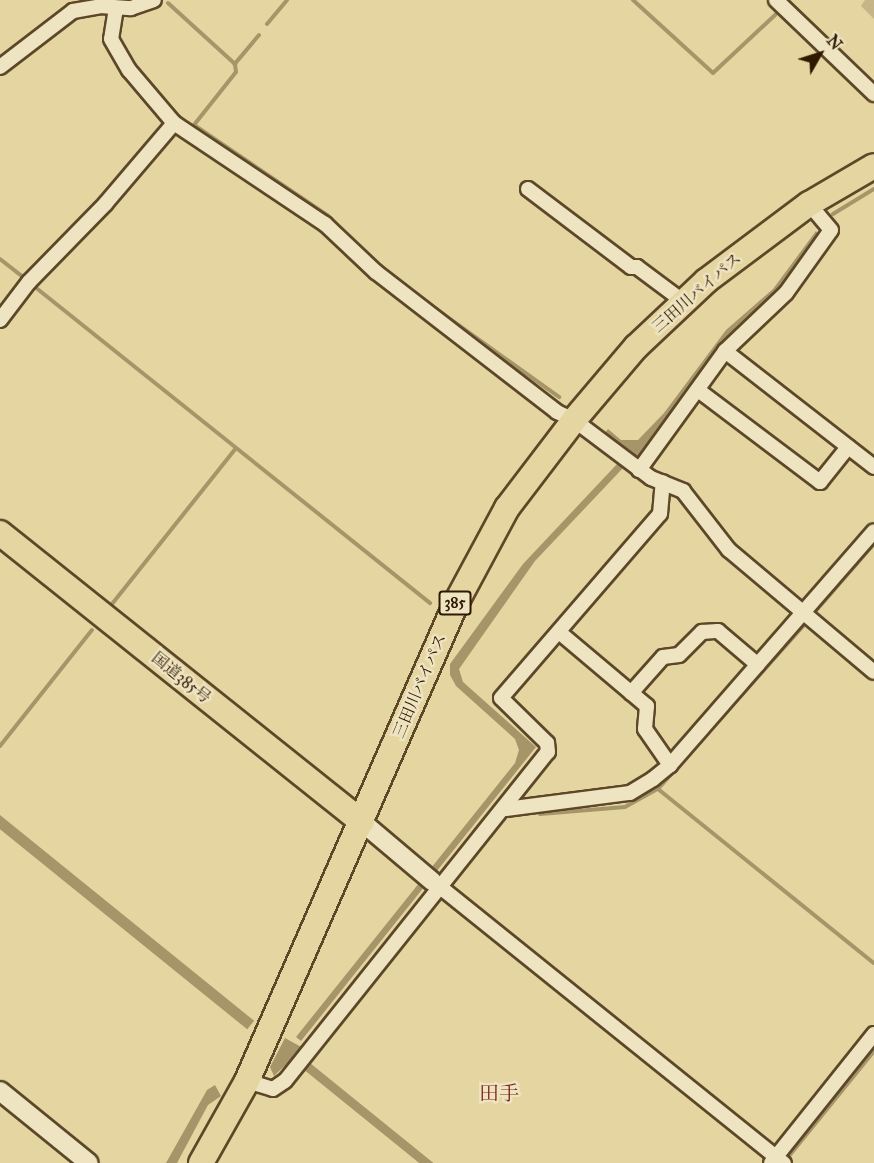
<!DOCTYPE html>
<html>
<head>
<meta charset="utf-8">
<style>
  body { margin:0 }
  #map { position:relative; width:874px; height:1163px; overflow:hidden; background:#e5d5a1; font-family:"IM FELL Great Primer","Noto Serif JP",serif }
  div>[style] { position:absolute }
  .green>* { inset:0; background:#c6b586 }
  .water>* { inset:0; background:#a7956a; transform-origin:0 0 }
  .stream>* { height:4px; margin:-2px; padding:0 2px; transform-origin:2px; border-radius:2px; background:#a7956a }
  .roads { filter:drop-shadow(2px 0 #5c4828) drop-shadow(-2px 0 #5c4828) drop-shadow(0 2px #5c4828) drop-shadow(0 -2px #5c4828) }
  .street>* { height:14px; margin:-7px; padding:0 7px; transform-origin:7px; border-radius:7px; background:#eee4c2 }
  .secondary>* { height:18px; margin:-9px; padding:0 9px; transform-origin:9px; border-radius:9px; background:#eee4c2 }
  .highway>* { height:24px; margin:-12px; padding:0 12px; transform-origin:12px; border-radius:12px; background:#e5d5a1 }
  span { translate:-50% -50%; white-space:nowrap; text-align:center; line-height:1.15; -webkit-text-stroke:5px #eee4c2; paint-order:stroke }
  .shield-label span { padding:2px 4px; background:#eee4c2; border:2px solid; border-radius:4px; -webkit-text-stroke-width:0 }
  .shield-label { font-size:15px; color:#2f1900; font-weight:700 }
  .street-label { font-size:16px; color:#2f1900 }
  .quarter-label { font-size:20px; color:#7a1f14 }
  .north { position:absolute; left:790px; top:24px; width:60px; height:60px; -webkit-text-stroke:4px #eee4c2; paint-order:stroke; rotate:51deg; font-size:16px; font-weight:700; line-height:24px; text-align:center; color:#2f1900 }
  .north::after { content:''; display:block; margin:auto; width:21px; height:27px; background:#2f1900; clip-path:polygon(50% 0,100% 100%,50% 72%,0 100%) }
</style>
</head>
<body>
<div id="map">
  <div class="green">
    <div style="clip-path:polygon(865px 0,874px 0,874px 19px,861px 6px)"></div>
  </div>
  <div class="water">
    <div style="clip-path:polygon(816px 231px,820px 236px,780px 291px,732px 332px,636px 461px,603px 435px,608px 429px,621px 440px,638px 440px,664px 413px,726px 330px,773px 289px)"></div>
    <div style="clip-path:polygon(617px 464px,623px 468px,535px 561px,459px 669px,463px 682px,536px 747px,301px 1041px,296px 1037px,515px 763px,519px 750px,515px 739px,456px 686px,450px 675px,450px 664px,523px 564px)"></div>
    <div style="left:0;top:815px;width:327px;height:11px;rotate:39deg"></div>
    <div style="clip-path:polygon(285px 1038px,303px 1048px,274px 1076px,270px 1067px)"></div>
    <div style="left:310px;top:1063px;width:159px;height:9px;rotate:39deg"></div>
    <div style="clip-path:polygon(215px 1085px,221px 1096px,208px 1105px,177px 1163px,166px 1163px,207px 1090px)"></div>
  </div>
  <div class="stream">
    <div style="left:633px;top:0;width:108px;rotate:42.4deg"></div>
    <div style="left:713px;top:73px;width:85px;rotate:-43.1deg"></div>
    <div style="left:168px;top:3px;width:91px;rotate:42.3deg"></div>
    <div style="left:267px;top:24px;width:31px;rotate:-50deg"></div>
    <div style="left:259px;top:35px;width:38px;rotate:130deg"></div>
    <div style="left:235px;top:64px;width:8px;rotate:83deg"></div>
    <div style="left:236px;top:72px;width:68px;rotate:128.4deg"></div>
    <div style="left:194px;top:125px;width:161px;rotate:34.1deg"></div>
    <div style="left:327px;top:215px;width:49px;rotate:45deg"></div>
    <div style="left:833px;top:214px;width:48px;rotate:-31.4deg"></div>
    <div style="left:0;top:259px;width:31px;rotate:38deg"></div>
    <div style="left:404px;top:286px;width:191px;rotate:35.6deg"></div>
    <div style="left:35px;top:287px;width:506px;rotate:38.66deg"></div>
    <div style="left:112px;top:604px;width:199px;rotate:-51.5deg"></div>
    <div style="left:814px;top:613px;width:91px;rotate:-49deg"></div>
    <div style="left:0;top:746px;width:148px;rotate:-51.6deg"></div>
    <div style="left:658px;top:789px;width:277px;rotate:38.9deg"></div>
    <div style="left:540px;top:814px;width:85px;rotate:-4.7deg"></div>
    <div style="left:625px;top:807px;width:38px;rotate:-29deg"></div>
    <div style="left:658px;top:789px;width:218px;rotate:-48.3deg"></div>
    <div style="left:789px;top:1156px;width:135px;rotate:-51deg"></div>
  </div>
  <div class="roads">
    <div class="street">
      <div style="left:776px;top:0;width:136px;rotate:43.8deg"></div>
      <div style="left:116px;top:8px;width:31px;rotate:99deg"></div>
      <div style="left:111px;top:39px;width:36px;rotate:60deg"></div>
      <div style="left:129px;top:70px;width:70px;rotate:49.7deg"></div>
      <div style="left:174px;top:123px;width:182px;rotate:33.8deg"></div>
      <div style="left:325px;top:224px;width:70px;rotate:43.3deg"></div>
      <div style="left:376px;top:272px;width:229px;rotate:37.7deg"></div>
      <div style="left:557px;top:412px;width:19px;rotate:25deg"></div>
      <div style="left:574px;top:420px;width:96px;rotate:37deg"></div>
      <div style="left:651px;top:478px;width:35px;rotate:22deg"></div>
      <div style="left:683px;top:491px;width:75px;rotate:52.1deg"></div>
      <div style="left:729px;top:550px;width:189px;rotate:40.1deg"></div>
      <div style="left:0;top:67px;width:92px;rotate:-37.5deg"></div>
      <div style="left:73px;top:11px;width:27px;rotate:-10deg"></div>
      <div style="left:100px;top:6px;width:31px;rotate:4deg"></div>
      <div style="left:131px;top:8px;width:24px;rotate:-19deg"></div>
      <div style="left:528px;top:189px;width:129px;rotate:37.1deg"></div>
      <div style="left:631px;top:267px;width:6px"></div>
      <div style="left:637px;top:267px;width:59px;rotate:36.7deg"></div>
      <div style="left:0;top:320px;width:48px;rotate:-52.7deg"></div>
      <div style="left:29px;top:282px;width:110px;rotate:-45.7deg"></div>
      <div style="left:106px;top:203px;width:105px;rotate:-49.6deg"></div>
      <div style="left:725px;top:351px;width:189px;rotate:37.9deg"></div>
      <div style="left:698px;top:390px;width:153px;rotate:37deg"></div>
      <div style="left:820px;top:482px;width:45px;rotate:-51.3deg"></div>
      <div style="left:639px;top:470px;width:147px;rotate:-54.1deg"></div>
      <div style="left:725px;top:351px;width:84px;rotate:-43.6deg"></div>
      <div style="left:786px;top:293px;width:77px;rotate:-54.5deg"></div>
      <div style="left:831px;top:230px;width:34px;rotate:-130deg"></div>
      <div style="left:559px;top:632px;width:115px;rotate:40.1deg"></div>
      <div style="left:647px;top:706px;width:23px;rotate:95deg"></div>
      <div style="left:645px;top:729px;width:44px;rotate:55.2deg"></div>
      <div style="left:631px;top:693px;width:48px;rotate:-48.4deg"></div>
      <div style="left:663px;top:657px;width:16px;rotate:-7deg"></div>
      <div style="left:679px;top:655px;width:33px;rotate:-45deg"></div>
      <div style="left:702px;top:632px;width:16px;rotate:-4deg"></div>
      <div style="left:718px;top:631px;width:52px;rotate:40.4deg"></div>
      <div style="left:506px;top:809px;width:125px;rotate:-7.4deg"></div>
      <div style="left:630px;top:793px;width:27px;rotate:-31deg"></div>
      <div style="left:653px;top:779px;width:22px;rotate:-39deg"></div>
      <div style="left:670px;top:765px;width:310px;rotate:-48.9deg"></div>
      <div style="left:434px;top:882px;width:449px;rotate:38.8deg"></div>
      <div style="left:247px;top:1081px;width:27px;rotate:17deg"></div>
      <div style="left:273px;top:1089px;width:14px;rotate:-34deg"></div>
      <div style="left:285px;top:1081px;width:421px;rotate:-51.4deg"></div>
      <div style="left:548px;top:752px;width:9px;rotate:-96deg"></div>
      <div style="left:547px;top:743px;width:64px;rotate:-135.6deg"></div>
      <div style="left:501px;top:698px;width:243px;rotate:-49.2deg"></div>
      <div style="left:660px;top:514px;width:32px;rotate:-85deg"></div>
      <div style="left:771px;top:1163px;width:165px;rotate:-51.4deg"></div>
    </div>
    <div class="secondary">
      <div style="left:362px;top:822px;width:92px;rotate:40.1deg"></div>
      <div style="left:0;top:1091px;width:114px;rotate:39deg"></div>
    </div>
    <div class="highway">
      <div style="left:0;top:533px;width:463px;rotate:38.6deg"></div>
      <div style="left:201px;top:1163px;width:94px;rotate:-60.7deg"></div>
      <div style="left:247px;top:1081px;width:522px;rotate:-66.38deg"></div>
      <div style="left:456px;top:603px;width:108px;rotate:-61.8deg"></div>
      <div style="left:507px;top:508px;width:111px;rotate:-52.7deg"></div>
      <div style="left:574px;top:420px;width:96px;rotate:-49.7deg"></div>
      <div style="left:636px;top:347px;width:96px;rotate:-43.3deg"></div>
      <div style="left:706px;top:281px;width:129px;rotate:-36.8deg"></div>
      <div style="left:809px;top:204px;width:75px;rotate:-30.3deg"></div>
    </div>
  </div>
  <div class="shield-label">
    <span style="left:455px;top:603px">385</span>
  </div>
  <div class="street-label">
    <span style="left:697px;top:293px;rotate:-41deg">三田川バイパス</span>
    <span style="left:181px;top:678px;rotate:39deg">国道385号</span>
    <span style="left:420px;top:686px;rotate:-67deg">三田川バイパス</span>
  </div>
  <div class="quarter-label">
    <span style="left:499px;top:1093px">田手</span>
  </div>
  <div class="north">N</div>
</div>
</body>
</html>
